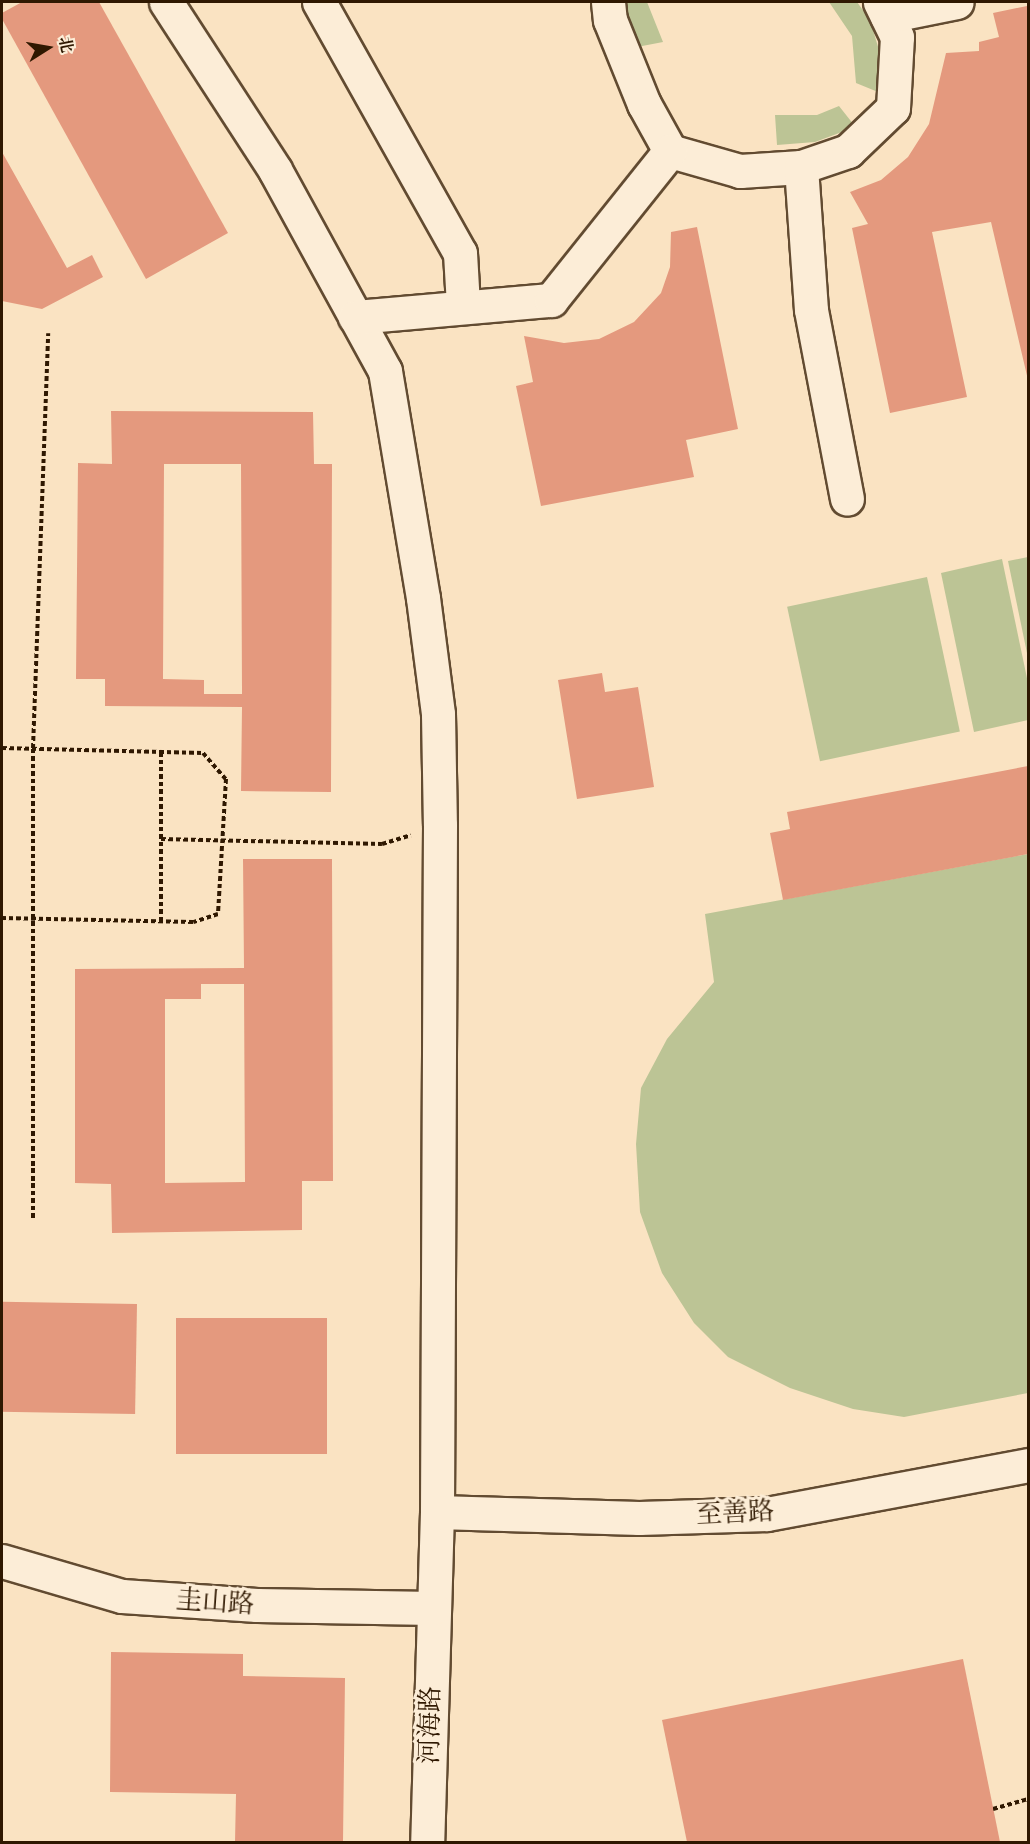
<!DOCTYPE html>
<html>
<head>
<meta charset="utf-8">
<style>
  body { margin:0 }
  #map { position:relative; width:1030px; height:1844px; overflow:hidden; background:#fae3c2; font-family:Cardo,"Noto Serif SC",serif }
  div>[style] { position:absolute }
  .green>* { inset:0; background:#bcc495; transform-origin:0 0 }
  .building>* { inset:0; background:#e4997e; transform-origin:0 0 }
  .path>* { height:4px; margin-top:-2px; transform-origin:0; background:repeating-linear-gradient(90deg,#2f1801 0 4.5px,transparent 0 7.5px) }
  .roads { filter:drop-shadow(2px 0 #624b31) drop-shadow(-2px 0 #624b31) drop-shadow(0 2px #624b31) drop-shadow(0 -2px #624b31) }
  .minor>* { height:33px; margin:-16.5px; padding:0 16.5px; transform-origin:16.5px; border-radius:16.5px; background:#fcedd7 }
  span { translate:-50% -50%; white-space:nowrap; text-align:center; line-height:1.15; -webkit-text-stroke:6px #fcedd7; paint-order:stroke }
  .street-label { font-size:26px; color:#2f1801 }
  .frame { position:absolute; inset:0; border:3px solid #2f1801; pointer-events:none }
  .north { position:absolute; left:18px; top:18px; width:60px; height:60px; -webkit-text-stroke:4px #fcedd7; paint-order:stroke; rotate:79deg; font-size:16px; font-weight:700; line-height:24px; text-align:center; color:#2f1801 }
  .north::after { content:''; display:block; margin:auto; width:21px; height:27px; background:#2f1801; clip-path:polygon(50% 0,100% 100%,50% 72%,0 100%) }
</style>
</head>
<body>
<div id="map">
  <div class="green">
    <div style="clip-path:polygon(621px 2px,647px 2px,663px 42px,637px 47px)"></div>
    <div style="clip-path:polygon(829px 2px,857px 2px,870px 20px,882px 60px,878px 92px,856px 83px,852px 36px)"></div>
    <div style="clip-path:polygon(839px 106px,854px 125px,850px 129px,815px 142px,777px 145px,775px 115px,817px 115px)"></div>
    <div style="clip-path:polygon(1028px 557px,1028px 658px,1008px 561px)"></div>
    <div style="clip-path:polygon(1002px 559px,1028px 683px,1028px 720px,974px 732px,941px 573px)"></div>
    <div style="left:927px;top:577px;width:158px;height:143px;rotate:78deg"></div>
    <div style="clip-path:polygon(1028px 854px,1028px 1393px,904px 1417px,853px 1409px,790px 1388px,728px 1357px,694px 1323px,662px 1273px,640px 1212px,636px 1144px,641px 1088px,667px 1039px,714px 982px,705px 914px)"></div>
  </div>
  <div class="building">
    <div style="clip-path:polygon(22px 2px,99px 2px,228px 233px,146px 279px,2px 19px,2px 13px)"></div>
    <div style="clip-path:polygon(1027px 6px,1028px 380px,991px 222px,932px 232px,967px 397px,890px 413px,852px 228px,868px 224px,850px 192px,881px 180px,908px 157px,929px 124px,946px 53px,979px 51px,979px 42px,999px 37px,993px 13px)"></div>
    <div style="clip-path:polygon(2px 152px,67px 268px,92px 255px,103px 277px,42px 309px,2px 301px)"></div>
    <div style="clip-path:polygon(697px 227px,738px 429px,686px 440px,694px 477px,541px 506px,516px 386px,533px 382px,524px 336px,564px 343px,599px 339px,634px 322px,661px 293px,670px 267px,671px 232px)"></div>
    <div style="clip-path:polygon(evenodd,111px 411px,313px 412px,314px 464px,332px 464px,331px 792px,241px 791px,242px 707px,105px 706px,105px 679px,76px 679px,78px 463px,112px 464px,111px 411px,164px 464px,241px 464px,242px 694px,204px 694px,204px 680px,163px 679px,164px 464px)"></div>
    <div style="clip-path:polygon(602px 673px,605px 692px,638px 687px,654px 787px,577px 799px,558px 680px)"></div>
    <div style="clip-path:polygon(1028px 766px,1028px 854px,783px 900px,770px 833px,790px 829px,787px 812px)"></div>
    <div style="clip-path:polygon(evenodd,243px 859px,332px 859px,333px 1181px,302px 1181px,302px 1230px,112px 1233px,111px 1184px,75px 1183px,75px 969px,244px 968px,243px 859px,201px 984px,244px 984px,245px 1182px,165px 1183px,165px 999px,201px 999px,201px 984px)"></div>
    <div style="left:137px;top:1304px;width:110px;height:135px;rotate:91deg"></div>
    <div style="left:176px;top:1318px;width:151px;height:136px"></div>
    <div style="clip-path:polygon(111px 1652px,243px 1654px,243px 1676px,345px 1678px,343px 1842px,235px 1842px,236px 1794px,110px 1792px)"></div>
    <div style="clip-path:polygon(963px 1659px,1000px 1842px,687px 1842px,662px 1720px)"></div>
  </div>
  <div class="path">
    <div style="left:2px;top:748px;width:201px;rotate:1.4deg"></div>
    <div style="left:203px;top:753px;width:35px;rotate:49deg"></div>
    <div style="left:226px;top:779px;width:135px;rotate:93.4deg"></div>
    <div style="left:218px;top:914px;width:26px;rotate:162deg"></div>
    <div style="left:193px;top:922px;width:191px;rotate:-178.8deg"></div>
    <div style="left:161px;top:752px;width:170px;rotate:90deg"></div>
    <div style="left:161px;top:839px;width:221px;rotate:1.3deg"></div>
    <div style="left:382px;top:844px;width:30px;rotate:-17deg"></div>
    <div style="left:33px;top:1218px;width:470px;rotate:-90deg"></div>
    <div style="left:33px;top:748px;width:415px;rotate:-87.9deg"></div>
    <div style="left:993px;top:1809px;width:36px;rotate:-16deg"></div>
  </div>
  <div class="roads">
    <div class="minor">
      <div style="left:166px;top:2px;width:200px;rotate:57deg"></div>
      <div style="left:275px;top:170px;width:229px;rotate:61.3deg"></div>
      <div style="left:385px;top:371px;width:230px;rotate:80.5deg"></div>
      <div style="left:423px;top:598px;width:117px;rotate:82.6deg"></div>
      <div style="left:438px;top:714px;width:111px;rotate:89deg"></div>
      <div style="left:440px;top:825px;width:687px;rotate:90.25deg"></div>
      <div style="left:437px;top:1512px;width:330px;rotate:91.7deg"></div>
      <div style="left:319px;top:2px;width:288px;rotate:60.7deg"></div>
      <div style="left:460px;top:253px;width:52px;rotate:86.7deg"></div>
      <div style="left:608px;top:2px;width:18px;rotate:84deg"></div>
      <div style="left:610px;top:20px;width:91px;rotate:68deg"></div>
      <div style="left:644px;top:104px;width:54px;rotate:61deg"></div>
      <div style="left:670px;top:151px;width:73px;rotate:15.9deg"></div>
      <div style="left:740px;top:171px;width:61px;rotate:-3.8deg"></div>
      <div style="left:801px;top:167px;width:50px;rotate:-18.8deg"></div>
      <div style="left:848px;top:151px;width:62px;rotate:-43.7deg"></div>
      <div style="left:893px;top:108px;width:71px;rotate:-86.8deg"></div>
      <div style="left:897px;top:37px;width:39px;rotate:-116deg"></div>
      <div style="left:887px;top:16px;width:71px;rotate:-11.3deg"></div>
      <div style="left:801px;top:167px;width:143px;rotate:86deg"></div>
      <div style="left:811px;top:310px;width:192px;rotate:79.2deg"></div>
      <div style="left:355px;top:317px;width:197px;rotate:-5deg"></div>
      <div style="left:551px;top:300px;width:191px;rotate:-51.4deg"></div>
      <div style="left:437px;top:1512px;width:202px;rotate:1.7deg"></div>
      <div style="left:639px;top:1518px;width:128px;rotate:-1.8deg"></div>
      <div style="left:767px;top:1514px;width:266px;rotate:-10.6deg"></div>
      <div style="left:2px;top:1561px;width:125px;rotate:16.3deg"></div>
      <div style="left:122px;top:1596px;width:135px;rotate:3.8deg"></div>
      <div style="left:257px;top:1605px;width:176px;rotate:1deg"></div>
    </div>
  </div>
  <div class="street-label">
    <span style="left:735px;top:1513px;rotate:-3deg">至善路</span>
    <span style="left:215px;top:1602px;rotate:4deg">圭山路</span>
    <span style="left:430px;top:1725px;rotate:-89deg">河海路</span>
  </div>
  <div class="frame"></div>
  <div class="north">北</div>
</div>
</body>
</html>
